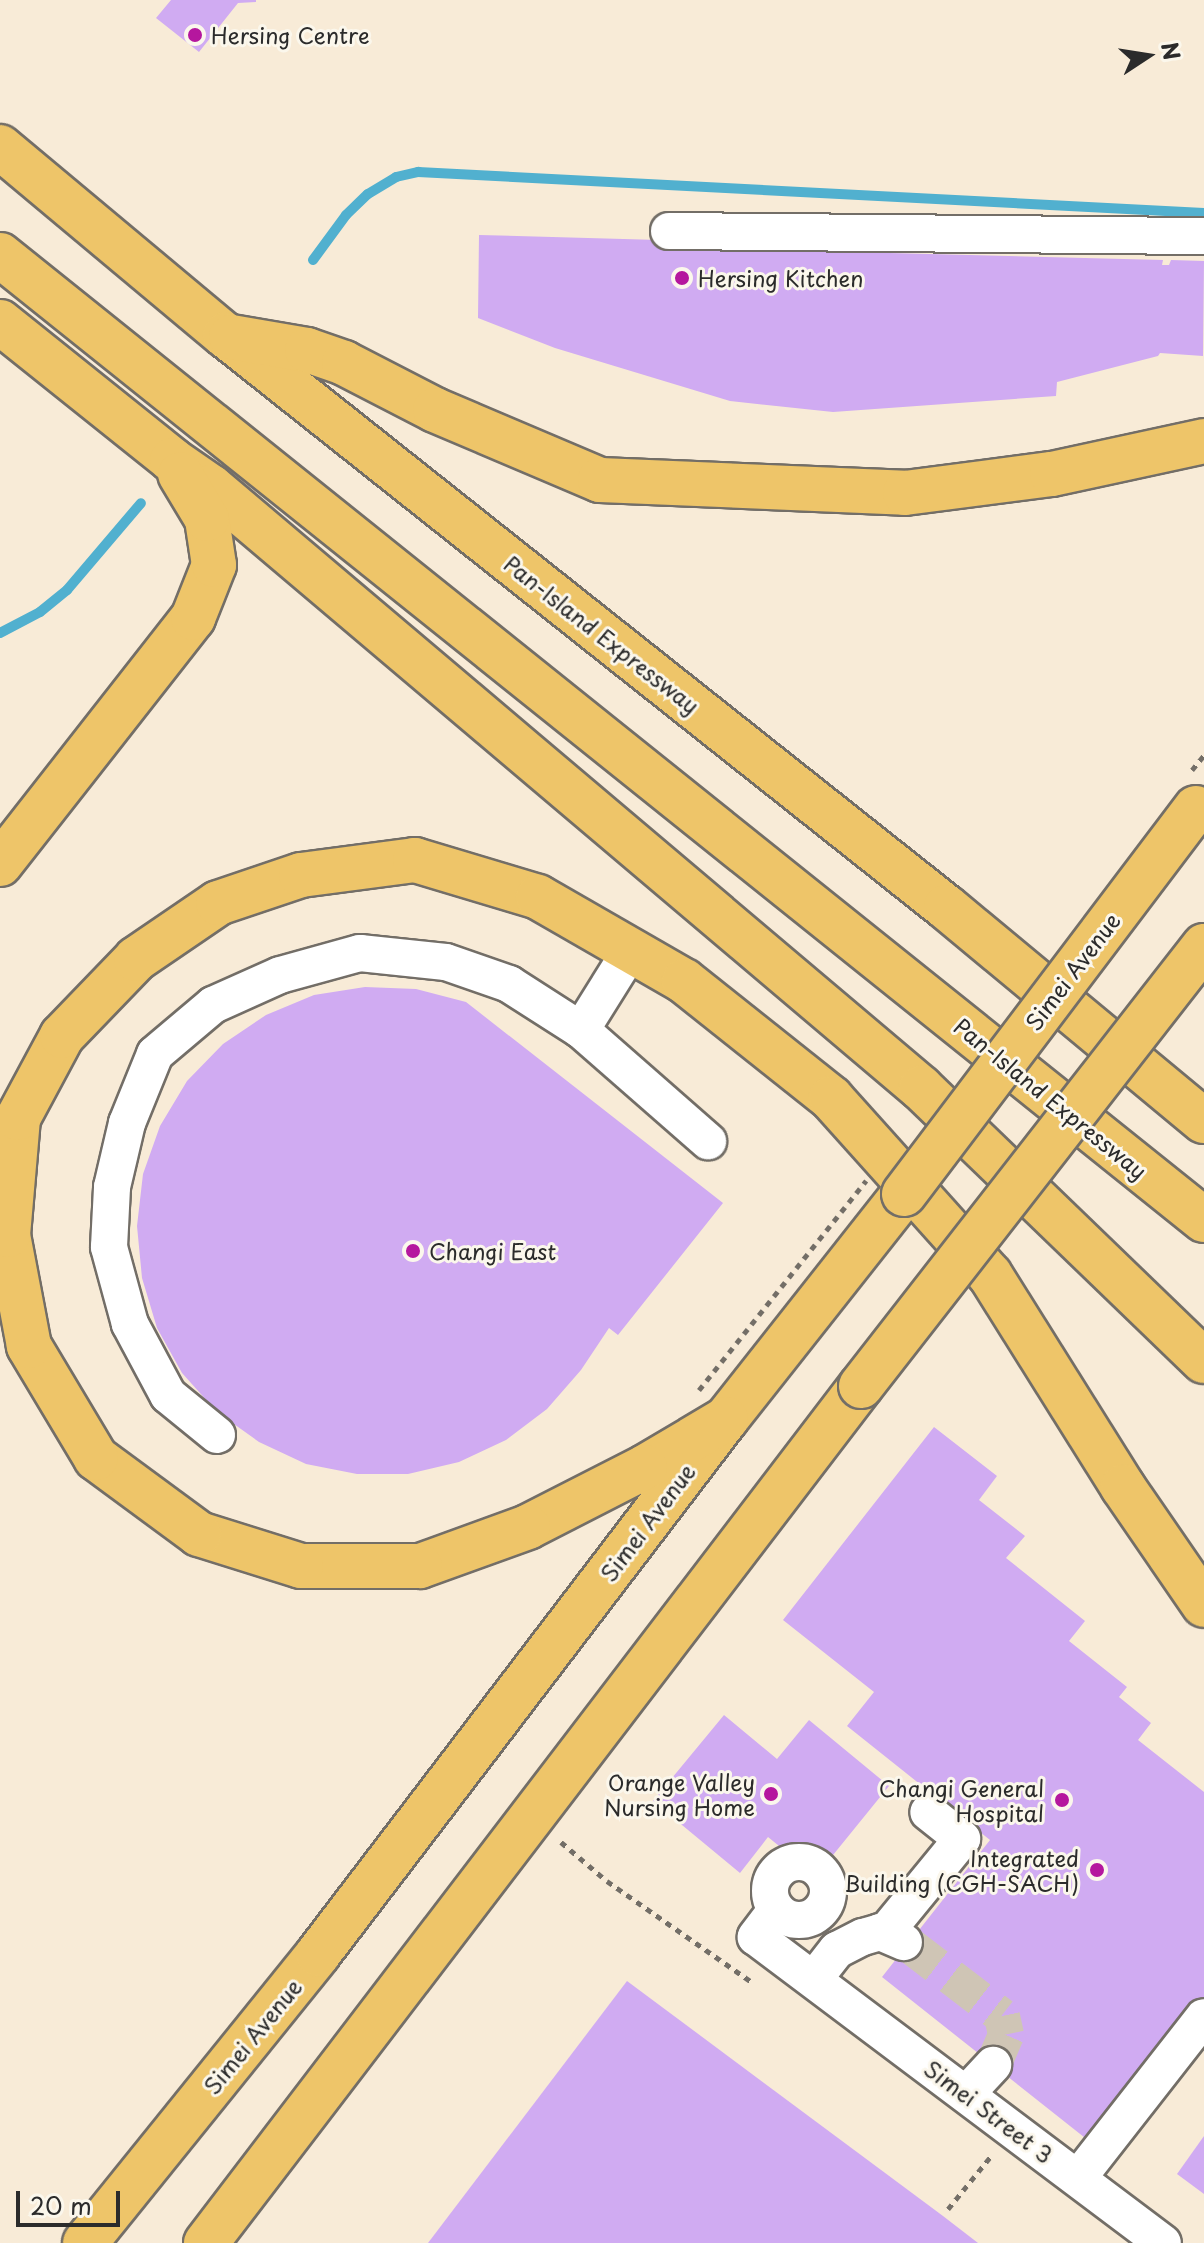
<!DOCTYPE html>
<html>
<head>
<meta charset="utf-8">
<style>
  body { margin:0 }
  #map { position:relative; width:1204px; height:2243px; overflow:hidden; background:#f8ebd7; font-family:"Playpen Sans",sans-serif }
  div>[style] { position:absolute }
  .stream>* { height:10px; margin:-5px; padding:0 5px; transform-origin:5px; border-radius:5px; background:#51b0cf }
  .building>* { inset:0; background:#d0abf2 }
  .minor-tunnel>* { height:36px; margin-top:-18px; transform-origin:0; background:repeating-linear-gradient(90deg,#cfc5b5 0 36px,transparent 0 54px) }
  .path>* { height:5px; margin-top:-2.5px; transform-origin:0; background:repeating-linear-gradient(90deg,#736e67 0 6px,transparent 0 12px) }
  .roads { filter:drop-shadow(2px 0 #736e67) drop-shadow(-2px 0 #736e67) drop-shadow(0 2px #736e67) drop-shadow(0 -2px #736e67) }
  .minor>* { height:36px; margin:-18px; padding:0 18px; transform-origin:18px; border-radius:18px; background:#fff }
  .minor>.ring { margin:-18px; padding:0; box-sizing:content-box; background:none; border:36px solid #fff; border-radius:50% }
  .major>* { height:44px; margin:-22px; padding:0 22px; transform-origin:22px; border-radius:22px; background:#eec569 }
  .highway>* { height:44px; margin:-22px; padding:0 22px; transform-origin:22px; border-radius:22px; background:#eec569 }
  .path-bridge>* { height:5px; margin-top:-2.5px; transform-origin:0; background:repeating-linear-gradient(90deg,#736e67 0 6px,transparent 0 12px) }
  .bridges { filter:drop-shadow(2px 0 #736e67) drop-shadow(-2px 0 #736e67) drop-shadow(0 2px #736e67) drop-shadow(0 -2px #736e67) }
  .major-bridge>* { height:44px; margin:-22px; padding:0 22px; transform-origin:22px; border-radius:22px; background:#eec569 }
  .dots>* { width:22px; height:22px; translate:-50% -50%; box-sizing:border-box; border:4px solid #fbf7ec; border-radius:50% }
  span { translate:-50% -50%; white-space:nowrap; text-align:center; line-height:1.15; -webkit-text-stroke:6px #fbf7ec; paint-order:stroke }
  .poi-label { font-size:22px; color:#2b2b2b }
  .left { translate:0 -50%; text-align:left }
  .right { translate:-100% -50%; text-align:right }
  .street-label { font-size:22px; color:#2b2b2b }
  .north { position:absolute; left:1108px; top:16px; width:80px; height:80px; -webkit-text-stroke:6px #fbf7ec; paint-order:stroke; rotate:78deg; font-size:22px; font-weight:700; line-height:32px; text-align:center; color:#2b2b2b }
  .north::after { content:''; display:block; margin:auto; width:28px; height:36px; background:#2b2b2b; clip-path:polygon(50% 0,100% 100%,50% 72%,0 100%) }
  .scale { position:absolute; left:16px; top:2191px; width:104px; height:36px; box-sizing:border-box; border:4px solid #2b2b2b; border-top:0; padding-left:10px; font-size:24px; line-height:28px; white-space:nowrap; color:#2b2b2b; -webkit-text-stroke:6px #fbf7ec; paint-order:stroke }
</style>
</head>
<body>
<div id="map">
  <div class="stream">
    <div style="left:313px;top:260px;width:56px;rotate:-53.7deg"></div>
    <div style="left:346px;top:215px;width:30px;rotate:-44deg"></div>
    <div style="left:368px;top:194px;width:33px;rotate:-31deg"></div>
    <div style="left:396px;top:177px;width:23px;rotate:-13deg"></div>
    <div style="left:418px;top:172px;width:787px;rotate:2.99deg"></div>
    <div style="left:0;top:633px;width:45px;rotate:-27.7deg"></div>
    <div style="left:40px;top:612px;width:35px;rotate:-39deg"></div>
    <div style="left:67px;top:590px;width:114px;rotate:-49.6deg"></div>
  </div>
  <div class="building">
    <div style="clip-path:polygon(171px 0,256px 0,256px 2px,238px 3px,199px 52px,156px 18px)"></div>
    <div style="clip-path:polygon(479px 235px,659px 240px,659px 247px,1163px 260px,1162px 265px,1169px 265px,1171px 260px,1204px 261px,1203px 356px,1160px 353px,1158px 356px,1057px 382px,1056px 396px,833px 412px,730px 401px,555px 348px,478px 318px)"></div>
    <div style="clip-path:polygon(365px 987px,416px 989px,466px 1002px,723px 1203px,618px 1335px,609px 1328px,581px 1370px,547px 1409px,506px 1440px,459px 1462px,408px 1474px,357px 1474px,306px 1464px,259px 1442px,217px 1412px,182px 1373px,157px 1328px,142px 1278px,137px 1226px,143px 1174px,160px 1126px,187px 1081px,223px 1044px,266px 1015px,314px 995px)"></div>
    <div style="clip-path:polygon(934px 1427px,997px 1476px,979px 1500px,1025px 1536px,1006px 1558px,1085px 1621px,1069px 1641px,1127px 1687px,1119px 1697px,1151px 1723px,1138px 1740px,1204px 1792px,1204px 2004px,1094px 2145px,882px 1977px,990px 1840px,847px 1726px,874px 1692px,783px 1620px)"></div>
    <div style="clip-path:polygon(724px 1715px,777px 1759px,809px 1720px,889px 1786px,816px 1876px,768px 1837px,740px 1873px,653px 1801px)"></div>
    <div style="clip-path:polygon(627px 1981px,943px 2216px,978px 2243px,428px 2243px)"></div>
    <div style="clip-path:polygon(1204px 2136px,1204px 2194px,1177px 2174px)"></div>
  </div>
  <div class="minor-tunnel">
    <div style="left:908px;top:1944px;width:118px;rotate:37.5deg"></div>
    <div style="left:1002px;top:2016px;width:19px;rotate:78deg"></div>
    <div style="left:1006px;top:2035px;width:33px;rotate:113deg"></div>
  </div>
  <div class="path">
    <div style="left:1192px;top:770px;width:19px;rotate:-51deg"></div>
    <div style="left:561px;top:1842px;width:60px;rotate:40.3deg"></div>
    <div style="left:607px;top:1881px;width:178px;rotate:34.9deg"></div>
    <div style="left:948px;top:2209px;width:68px;rotate:-50.9deg"></div>
  </div>
  <div class="roads">
    <div class="minor">
      <div style="left:669px;top:231px;width:535px;rotate:0.54deg"></div>
      <div style="left:581px;top:1030px;width:94px;rotate:-58deg"></div>
      <div style="left:217px;top:1435px;width:63px;rotate:-140.8deg"></div>
      <div style="left:168px;top:1395px;width:81px;rotate:-118.2deg"></div>
      <div style="left:130px;top:1324px;width:80px;rotate:-105.3deg"></div>
      <div style="left:109px;top:1247px;width:60px;rotate:-87.1deg"></div>
      <div style="left:112px;top:1187px;width:66px;rotate:-76.8deg"></div>
      <div style="left:127px;top:1123px;width:74px;rotate:-67.9deg"></div>
      <div style="left:155px;top:1054px;width:76px;rotate:-40.2deg"></div>
      <div style="left:213px;top:1005px;width:73px;rotate:-24.1deg"></div>
      <div style="left:280px;top:975px;width:83px;rotate:-15.4deg"></div>
      <div style="left:360px;top:953px;width:86px;rotate:6deg"></div>
      <div style="left:446px;top:962px;width:67px;rotate:19.2deg"></div>
      <div style="left:509px;top:984px;width:85px;rotate:32.6deg"></div>
      <div style="left:581px;top:1030px;width:169px;rotate:41.2deg"></div>
      <div class="ring" style="left:770px;top:1862px;width:22px;height:22px"></div>
      <div style="left:776px;top:1910px;width:34px;rotate:127deg"></div>
      <div style="left:756px;top:1937px;width:509px;rotate:36.94deg"></div>
      <div style="left:885px;top:1933px;width:122px;rotate:-50.7deg"></div>
      <div style="left:962px;top:1839px;width:43px;rotate:-141.5deg"></div>
      <div style="left:814px;top:1979px;width:37px;rotate:-52deg"></div>
      <div style="left:837px;top:1950px;width:29px;rotate:-27deg"></div>
      <div style="left:863px;top:1937px;width:18px;rotate:-16deg"></div>
      <div style="left:880px;top:1932px;width:26px;rotate:23deg"></div>
      <div style="left:966px;top:2094px;width:40px;rotate:-47deg"></div>
      <div style="left:1078px;top:2178px;width:204px;rotate:-52deg"></div>
    </div>
    <div class="major">
      <div style="left:85px;top:2243px;width:371px;rotate:-51.1deg"></div>
      <div style="left:318px;top:1954px;width:673px;rotate:-52.67deg"></div>
      <div style="left:726px;top:1419px;width:287px;rotate:-51.7deg"></div>
      <div style="left:206px;top:2243px;width:1079px;rotate:-52.61deg"></div>
    </div>
    <div class="highway">
      <div style="left:0;top:147px;width:293px;rotate:39.9deg"></div>
      <div style="left:225px;top:335px;width:920px;rotate:38.43deg"></div>
      <div style="left:946px;top:907px;width:335px;rotate:39.7deg"></div>
      <div style="left:0;top:255px;width:1543px;rotate:38.71deg"></div>
      <div style="left:0;top:322px;width:221px;rotate:38.7deg"></div>
      <div style="left:172px;top:460px;width:47px;rotate:34.7deg"></div>
      <div style="left:211px;top:487px;width:930px;rotate:40.25deg"></div>
      <div style="left:921px;top:1088px;width:393px;rotate:44deg"></div>
      <div style="left:231px;top:337px;width:77px;rotate:9.7deg"></div>
      <div style="left:307px;top:350px;width:39px;rotate:19deg"></div>
      <div style="left:344px;top:363px;width:102px;rotate:27.3deg"></div>
      <div style="left:435px;top:410px;width:179px;rotate:23deg"></div>
      <div style="left:600px;top:480px;width:305px;rotate:2.4deg"></div>
      <div style="left:905px;top:493px;width:148px;rotate:-7.4deg"></div>
      <div style="left:1052px;top:474px;width:156px;rotate:-12.2deg"></div>
      <div style="left:0;top:864px;width:313px;rotate:-51.9deg"></div>
      <div style="left:193px;top:618px;width:57px;rotate:-68.4deg"></div>
      <div style="left:214px;top:565px;width:47px;rotate:-98.7deg"></div>
      <div style="left:207px;top:519px;width:52px;rotate:-121deg"></div>
      <div style="left:726px;top:1419px;width:94px;rotate:149.3deg"></div>
      <div style="left:645px;top:1467px;width:131px;rotate:152.9deg"></div>
      <div style="left:528px;top:1527px;width:115px;rotate:160.1deg"></div>
      <div style="left:420px;top:1566px;width:119px;rotate:180deg"></div>
      <div style="left:301px;top:1566px;width:107px;rotate:-162.6deg"></div>
      <div style="left:199px;top:1534px;width:128px;rotate:-143.6deg"></div>
      <div style="left:96px;top:1458px;width:131px;rotate:-120.9deg"></div>
      <div style="left:29px;top:1346px;width:113px;rotate:-100.7deg"></div>
      <div style="left:8px;top:1235px;width:117px;rotate:-85.1deg"></div>
      <div style="left:18px;top:1118px;width:93px;rotate:-61.8deg"></div>
      <div style="left:62px;top:1036px;width:107px;rotate:-46.1deg"></div>
      <div style="left:136px;top:959px;width:99px;rotate:-34.3deg"></div>
      <div style="left:218px;top:903px;width:88px;rotate:-18.6deg"></div>
      <div style="left:301px;top:875px;width:115px;rotate:-7.5deg"></div>
      <div style="left:415px;top:860px;width:128px;rotate:16.7deg"></div>
      <div style="left:538px;top:897px;width:168px;rotate:29.9deg"></div>
      <div style="left:684px;top:981px;width:188px;rotate:38.5deg"></div>
      <div style="left:831px;top:1098px;width:238px;rotate:48.1deg"></div>
      <div style="left:990px;top:1275px;width:250px;rotate:57.9deg"></div>
      <div style="left:1123px;top:1487px;width:143px;rotate:55.5deg"></div>
    </div>
  </div>
  <div class="path-bridge">
    <div style="left:699px;top:1390px;width:268px;rotate:-51.4deg"></div>
  </div>
  <div class="bridges">
    <div class="major-bridge">
      <div style="left:904px;top:1194px;width:484px;rotate:-52.9deg"></div>
      <div style="left:861px;top:1386px;width:558px;rotate:-52.06deg"></div>
    </div>
  </div>
  <div class="dots">
    <div style="left:195px;top:35px;background:#b5179e"></div>
    <div style="left:682px;top:278px;background:#b5179e"></div>
    <div style="left:413px;top:1251px;background:#b5179e"></div>
    <div style="left:771px;top:1794px;background:#b5179e"></div>
    <div style="left:1062px;top:1800px;background:#b5179e"></div>
    <div style="left:1097px;top:1870px;background:#b5179e"></div>
  </div>
  <div class="poi-label">
    <span class="left" style="left:211px;top:35px">Hersing Centre</span>
    <span class="left" style="left:698px;top:278px">Hersing Kitchen</span>
    <span class="left" style="left:429px;top:1251px">Changi East</span>
    <span class="right" style="left:755px;top:1794px">Orange Valley<br>Nursing Home</span>
    <span class="right" style="left:1044px;top:1800px">Changi General<br>Hospital</span>
    <span class="right" style="left:1079px;top:1870px">Integrated<br>Building (CGH-SACH)</span>
  </div>
  <div class="street-label">
    <span style="left:602px;top:634px;rotate:38deg">Pan-Island Expressway</span>
    <span style="left:1072px;top:971px;rotate:-53deg">Simei Avenue</span>
    <span style="left:1051px;top:1098px;rotate:39deg">Pan-Island Expressway</span>
    <span style="left:647px;top:1522px;rotate:-53deg">Simei Avenue</span>
    <span style="left:252px;top:2036px;rotate:-51deg">Simei Avenue</span>
    <span style="left:989px;top:2111px;rotate:37deg">Simei Street 3</span>
  </div>
  <div class="north">N</div>
  <div class="scale">20 m</div>
</div>
</body>
</html>
